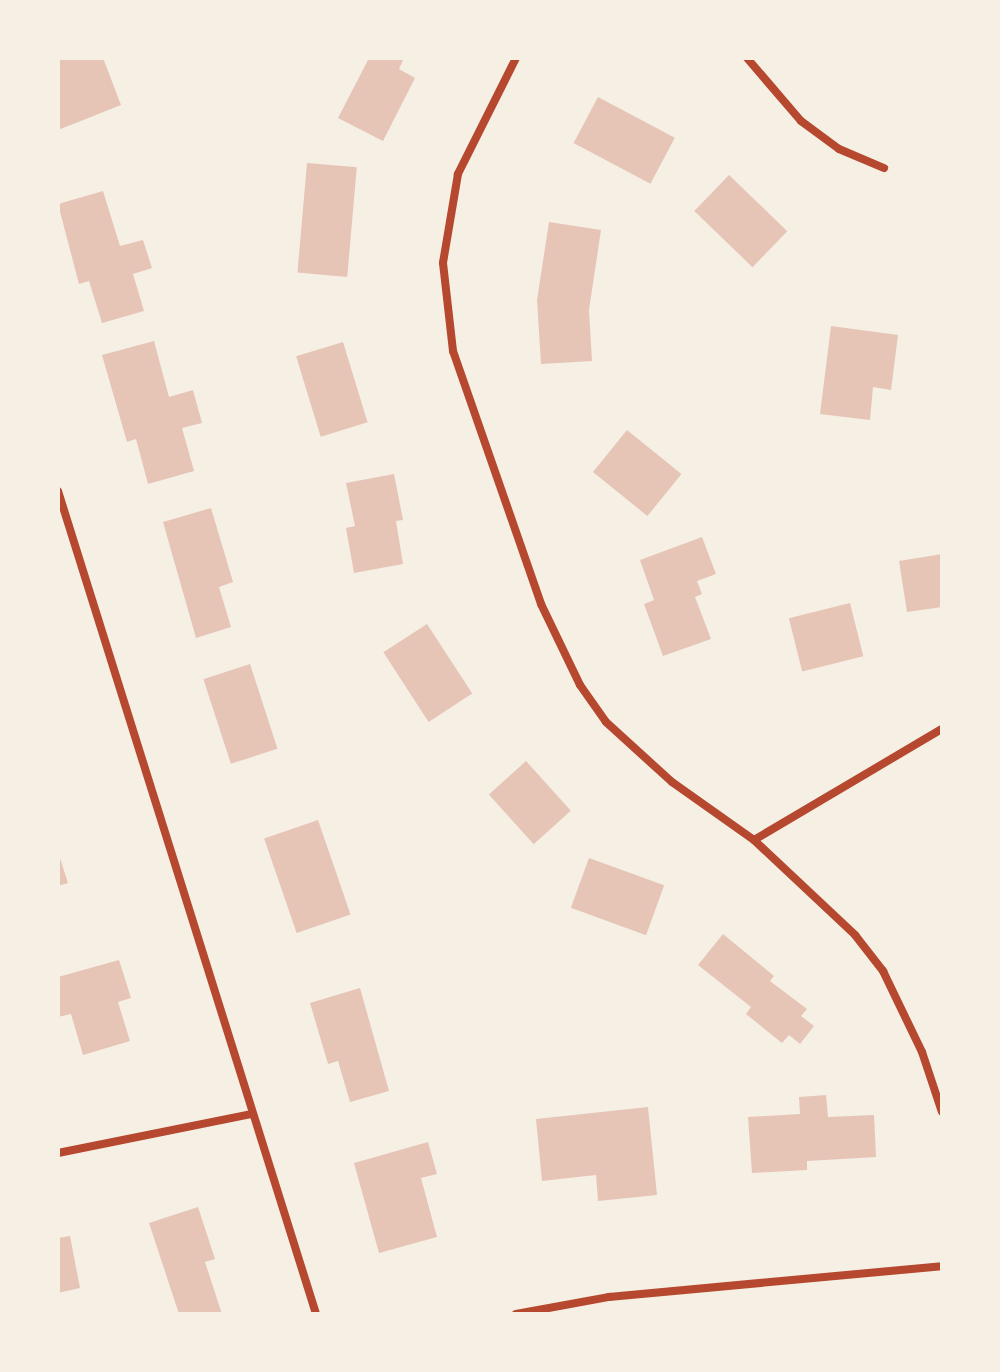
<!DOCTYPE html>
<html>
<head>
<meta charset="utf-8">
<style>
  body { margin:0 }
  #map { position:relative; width:1000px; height:1372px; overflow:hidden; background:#f6efe4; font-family:"Sofia Sans Condensed",sans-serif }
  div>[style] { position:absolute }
  .building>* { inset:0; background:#e6c5b7; transform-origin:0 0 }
  .minor>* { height:8px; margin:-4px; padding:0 4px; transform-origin:4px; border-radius:4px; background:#b5482f }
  span { translate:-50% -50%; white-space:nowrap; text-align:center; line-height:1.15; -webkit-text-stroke:6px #f6efe4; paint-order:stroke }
  .frame { position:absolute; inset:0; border:60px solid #f6efe4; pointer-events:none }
</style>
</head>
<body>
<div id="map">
  <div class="building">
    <div style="clip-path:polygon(58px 58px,103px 58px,121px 105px,58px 130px)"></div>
    <div style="clip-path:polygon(369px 58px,404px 58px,399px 69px,415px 78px,383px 141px,338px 118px)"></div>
    <div style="left:598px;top:97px;width:87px;height:52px;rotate:28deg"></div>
    <div style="left:307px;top:163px;width:50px;height:110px;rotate:5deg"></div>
    <div style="left:729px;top:175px;width:81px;height:50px;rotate:44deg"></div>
    <div style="clip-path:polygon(103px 191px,120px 246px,143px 240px,152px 268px,133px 274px,144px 311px,102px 323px,89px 281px,79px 284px,58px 204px)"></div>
    <div style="clip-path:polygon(549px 222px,601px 230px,589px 310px,592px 361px,541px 364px,537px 300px)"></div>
    <div style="clip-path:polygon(831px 326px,898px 335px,891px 390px,873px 387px,870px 420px,820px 414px)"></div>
    <div style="clip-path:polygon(154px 341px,169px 397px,193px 390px,202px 423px,182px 428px,194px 471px,148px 484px,136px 439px,127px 442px,102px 355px)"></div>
    <div style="left:343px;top:342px;width:84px;height:49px;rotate:73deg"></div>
    <div style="left:627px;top:430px;width:70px;height:54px;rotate:39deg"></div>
    <div style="clip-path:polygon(394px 474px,403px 520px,396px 521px,403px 564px,354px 573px,346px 528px,355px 526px,346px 483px)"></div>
    <div style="clip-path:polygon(211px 508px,233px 582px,219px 587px,231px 627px,196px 638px,163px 522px)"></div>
    <div style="clip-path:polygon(702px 537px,716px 574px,697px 581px,702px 594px,695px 597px,711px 639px,663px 656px,644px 604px,654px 600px,640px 560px)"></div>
    <div style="clip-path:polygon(942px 554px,942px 607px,907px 612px,899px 561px)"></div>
    <div style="left:850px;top:603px;width:55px;height:63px;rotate:76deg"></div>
    <div style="left:427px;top:624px;width:83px;height:52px;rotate:57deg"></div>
    <div style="left:250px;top:664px;width:89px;height:49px;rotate:72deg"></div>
    <div style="left:526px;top:761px;width:67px;height:50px;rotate:48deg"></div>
    <div style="left:318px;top:820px;width:100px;height:57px;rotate:71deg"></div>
    <div style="clip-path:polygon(58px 852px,68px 883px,58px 886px)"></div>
    <div style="left:589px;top:858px;width:80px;height:53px;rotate:20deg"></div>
    <div style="clip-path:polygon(723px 934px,774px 976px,770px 981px,807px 1009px,801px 1016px,814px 1026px,800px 1044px,789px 1035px,782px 1043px,746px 1014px,751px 1007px,698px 965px)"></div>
    <div style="clip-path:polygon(119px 960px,131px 998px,118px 1002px,130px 1041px,83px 1055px,71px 1014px,58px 1017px,58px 977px)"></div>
    <div style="clip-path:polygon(360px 988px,389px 1091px,350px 1102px,338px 1061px,328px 1064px,310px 1003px)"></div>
    <div style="clip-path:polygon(826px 1095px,828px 1117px,874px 1115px,876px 1157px,807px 1161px,807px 1170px,752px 1173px,748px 1117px,800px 1114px,799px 1097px)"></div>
    <div style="clip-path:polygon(648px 1107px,657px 1195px,598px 1201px,596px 1175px,542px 1181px,536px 1119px)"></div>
    <div style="clip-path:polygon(428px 1142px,437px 1174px,421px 1178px,437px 1237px,379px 1253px,354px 1163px)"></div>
    <div style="clip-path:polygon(198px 1207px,215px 1259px,205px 1262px,222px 1314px,179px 1314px,149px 1223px)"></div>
    <div style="clip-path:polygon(70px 1236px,80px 1288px,58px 1293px,58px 1238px)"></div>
  </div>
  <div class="minor">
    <div style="left:516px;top:58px;width:130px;rotate:116.6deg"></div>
    <div style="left:458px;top:174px;width:90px;rotate:99.6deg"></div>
    <div style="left:443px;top:263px;width:89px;rotate:83.5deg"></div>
    <div style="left:453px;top:351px;width:268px;rotate:70.8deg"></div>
    <div style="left:541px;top:604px;width:90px;rotate:64.3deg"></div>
    <div style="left:580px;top:685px;width:45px;rotate:54.9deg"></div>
    <div style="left:606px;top:722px;width:89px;rotate:42.3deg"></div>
    <div style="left:672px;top:782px;width:100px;rotate:35.3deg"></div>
    <div style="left:754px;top:840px;width:139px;rotate:43.2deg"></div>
    <div style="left:855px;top:935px;width:46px;rotate:52.1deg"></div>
    <div style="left:883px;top:971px;width:90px;rotate:64.3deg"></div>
    <div style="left:922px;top:1052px;width:63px;rotate:71.6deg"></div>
    <div style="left:747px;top:58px;width:83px;rotate:49.4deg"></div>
    <div style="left:801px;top:121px;width:47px;rotate:36.4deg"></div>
    <div style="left:839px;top:149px;width:49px;rotate:22.9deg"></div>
    <div style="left:58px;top:491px;width:862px;rotate:72.59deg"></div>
    <div style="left:754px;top:840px;width:218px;rotate:-30.6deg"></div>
    <div style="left:58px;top:1153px;width:198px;rotate:-11.4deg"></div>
    <div style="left:516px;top:1314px;width:95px;rotate:-10.4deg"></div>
    <div style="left:609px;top:1297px;width:334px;rotate:-5.3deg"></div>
  </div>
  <div class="frame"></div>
</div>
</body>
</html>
